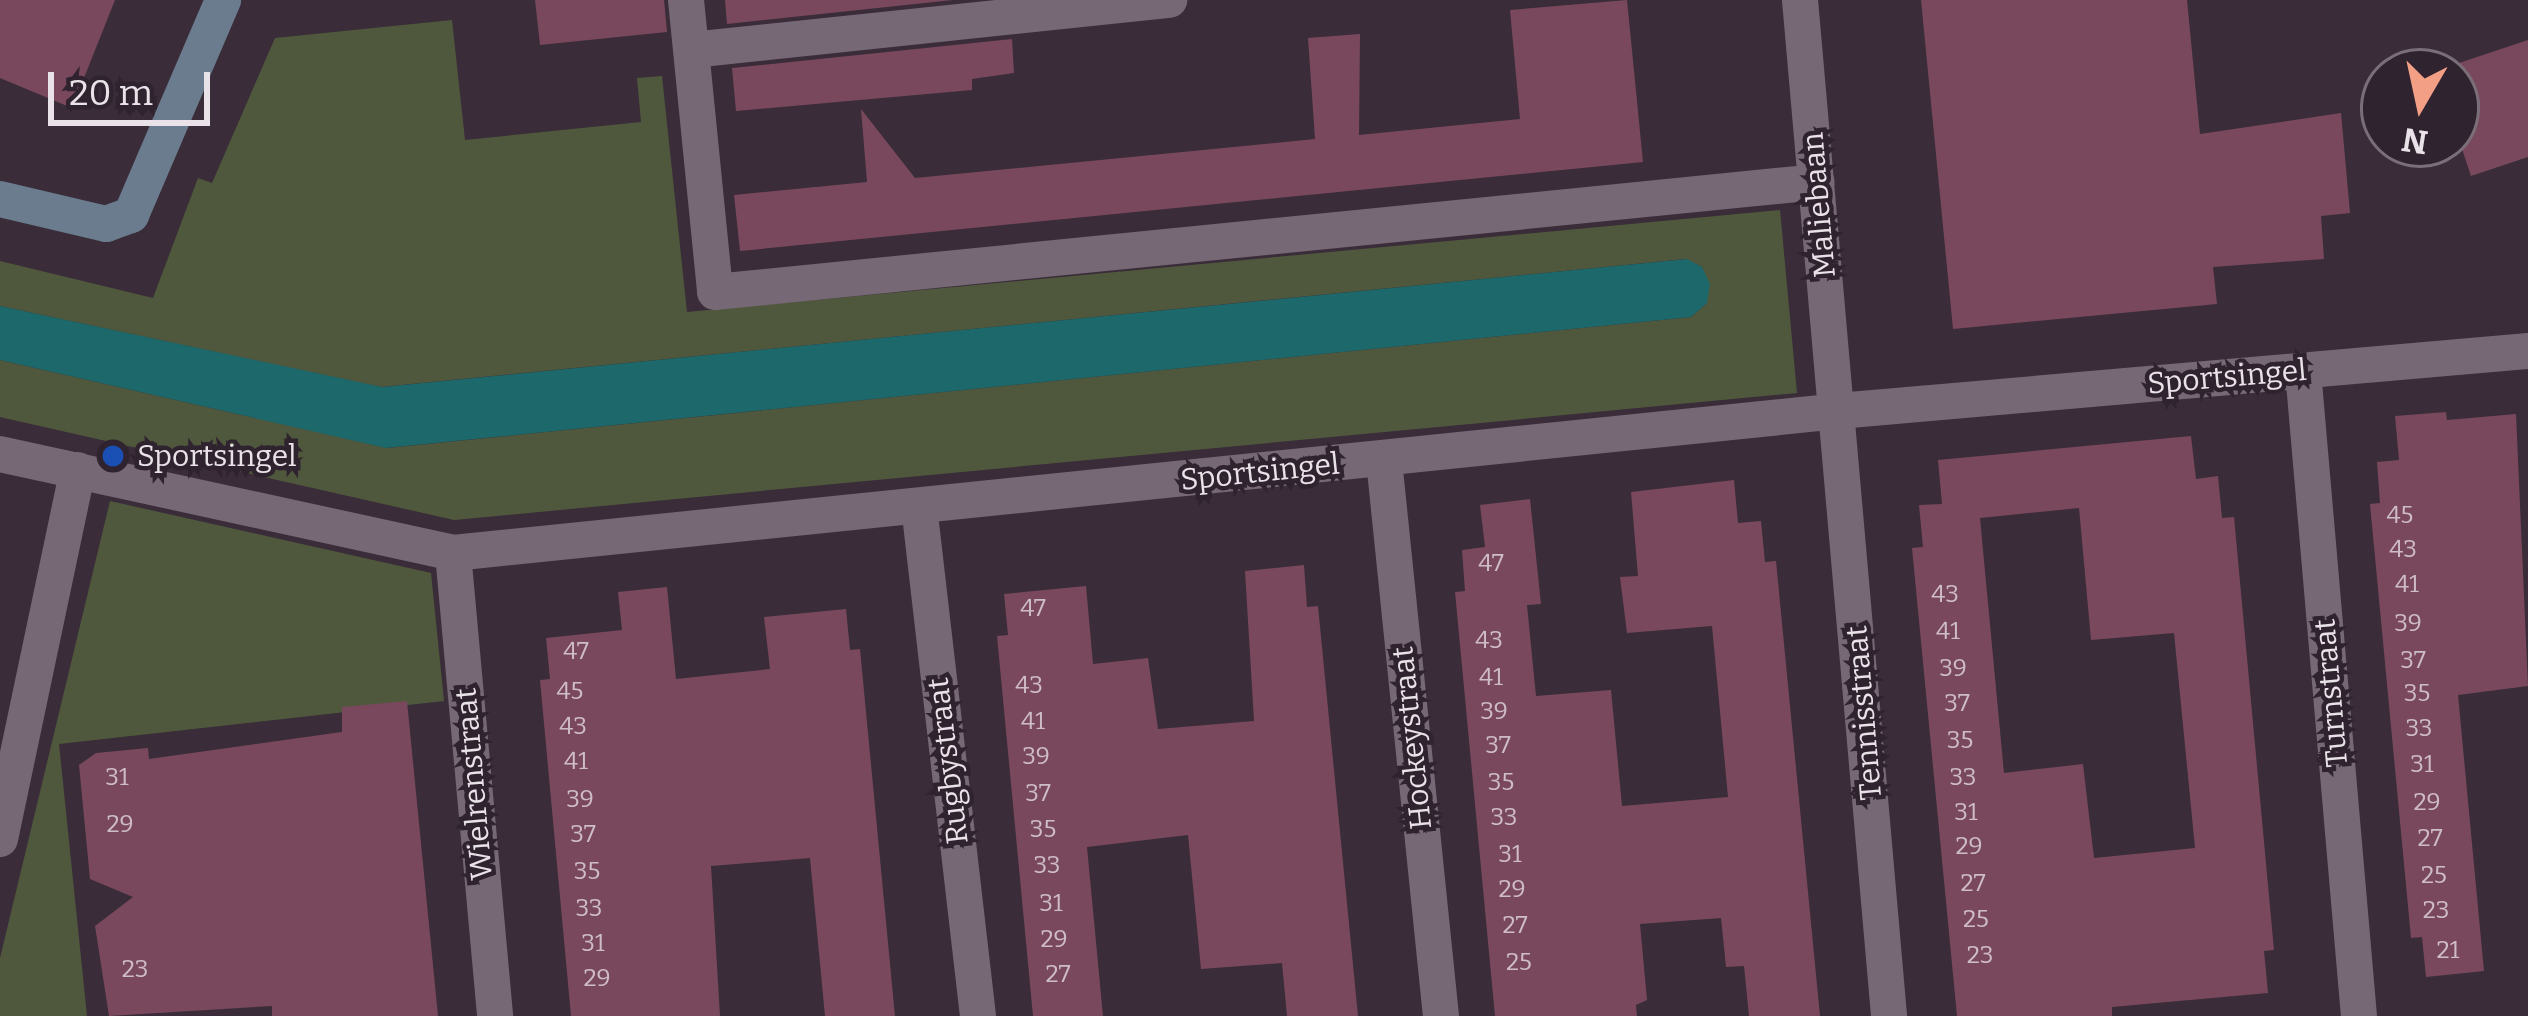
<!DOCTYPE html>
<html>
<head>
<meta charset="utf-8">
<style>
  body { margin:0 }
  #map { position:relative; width:2528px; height:1016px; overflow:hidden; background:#3a2d39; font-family:Bitter,serif }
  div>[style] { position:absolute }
  .green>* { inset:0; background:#4f583c }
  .water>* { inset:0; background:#1d686a }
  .building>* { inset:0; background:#79485c }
  .street>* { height:36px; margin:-18px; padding:0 18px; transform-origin:18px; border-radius:18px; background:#776876 }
  .secondary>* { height:36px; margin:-18px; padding:0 18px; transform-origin:18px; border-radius:18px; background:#6a7c8e }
  .dots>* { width:33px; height:33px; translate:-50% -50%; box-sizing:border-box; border:6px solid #2f232f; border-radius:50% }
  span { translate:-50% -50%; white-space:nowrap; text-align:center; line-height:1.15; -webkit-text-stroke:9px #2f232f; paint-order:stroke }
  .number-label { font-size:24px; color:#cebcc6 }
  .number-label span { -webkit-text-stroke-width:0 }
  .street-label { font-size:30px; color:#eae2e9 }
  .poi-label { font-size:30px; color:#eae2e9 }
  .left { translate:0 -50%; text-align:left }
  .north { position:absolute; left:2360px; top:48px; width:120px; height:120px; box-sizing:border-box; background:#2f232f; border:3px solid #7a6f79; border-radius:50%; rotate:189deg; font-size:33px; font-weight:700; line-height:48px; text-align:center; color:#eae2e9 }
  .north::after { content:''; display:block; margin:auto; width:42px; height:54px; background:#f39f85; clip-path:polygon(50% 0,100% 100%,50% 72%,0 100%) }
  .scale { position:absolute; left:48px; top:72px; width:162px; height:54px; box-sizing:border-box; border:6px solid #eae2e9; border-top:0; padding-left:15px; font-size:36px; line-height:42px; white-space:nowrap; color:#eae2e9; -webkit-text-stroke:9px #2f232f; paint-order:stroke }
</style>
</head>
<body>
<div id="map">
  <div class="green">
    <div style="clip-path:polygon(452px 20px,465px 140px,641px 122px,637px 78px,662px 76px,687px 312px,1780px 210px,1797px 393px,454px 520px,0 417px,0 360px,387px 448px,1691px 317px,1707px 303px,1702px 267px,1686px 259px,381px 387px,0 306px,0 261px,153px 298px,198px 178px,212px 183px,275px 38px)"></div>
    <div style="clip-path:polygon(110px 501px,431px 573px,444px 701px,59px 744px,87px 1016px,0 1016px,0 958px)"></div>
  </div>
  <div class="water">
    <div style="clip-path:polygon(1687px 259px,1702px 267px,1710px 284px,1707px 303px,1691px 317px,386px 448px,0 360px,0 306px,382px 387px)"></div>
  </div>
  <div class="building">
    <div style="clip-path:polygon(0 0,115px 0,72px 108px,0 78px)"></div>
    <div style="clip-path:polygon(535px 0,664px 0,667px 32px,540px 45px)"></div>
    <div style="clip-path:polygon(725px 0,953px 0,727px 24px)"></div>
    <div style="clip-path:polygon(1627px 0,1643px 162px,740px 251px,734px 195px,867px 182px,861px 109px,915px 178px,1315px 139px,1308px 38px,1360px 34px,1359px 135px,1520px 119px,1510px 10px)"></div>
    <div style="clip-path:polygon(1921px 0,2187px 0,2200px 134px,2341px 113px,2350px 213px,2321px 216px,2324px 259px,2213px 267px,2217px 304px,1953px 329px)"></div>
    <div style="clip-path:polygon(1012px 39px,1014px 73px,972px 79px,972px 90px,736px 111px,732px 68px)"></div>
    <div style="clip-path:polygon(2528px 40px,2528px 157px,2471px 176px,2456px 131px,2456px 64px)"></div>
    <div style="clip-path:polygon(2446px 412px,2447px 420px,2516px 414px,2528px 686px,2458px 695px,2484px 971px,2426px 977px,2422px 937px,2411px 938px,2370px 504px,2380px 503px,2377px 462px,2399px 460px,2395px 416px)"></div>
    <div style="clip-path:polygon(evenodd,2191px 436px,2196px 479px,2218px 476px,2222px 518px,2234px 517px,2274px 950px,2264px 951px,2268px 993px,2112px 1007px,2112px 1016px,1957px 1016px,1912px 548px,1923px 547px,1919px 505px,1942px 504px,1938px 460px,2191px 436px,2079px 508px,2091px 640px,2174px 633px,2195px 848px,2094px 858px,2083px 764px,2004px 773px,1980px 518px,2079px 508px)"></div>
    <div style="clip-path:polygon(1734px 480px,1738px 523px,1761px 521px,1765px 562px,1776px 561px,1820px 1016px,1749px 1016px,1744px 966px,1726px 967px,1721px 918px,1640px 924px,1647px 1000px,1636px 1005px,1637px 1016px,1495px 1016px,1455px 592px,1465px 591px,1462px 550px,1485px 547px,1480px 505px,1530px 499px,1541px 604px,1527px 605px,1536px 696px,1611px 690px,1622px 806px,1728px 797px,1712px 626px,1627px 633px,1620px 577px,1638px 576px,1631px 492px)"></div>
    <div style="clip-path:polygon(1304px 565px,1307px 607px,1318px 606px,1358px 1016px,1287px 1016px,1282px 963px,1201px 969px,1188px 835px,1087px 847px,1103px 1016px,1033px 1016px,997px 636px,1008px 635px,1004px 594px,1086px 586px,1093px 664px,1148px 658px,1158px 729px,1254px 721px,1245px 571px)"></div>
    <div style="clip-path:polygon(667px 587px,676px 679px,770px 669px,764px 617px,846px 609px,850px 650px,860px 649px,895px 1016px,825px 1016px,810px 858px,711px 866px,720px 1016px,571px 1016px,540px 680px,550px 679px,546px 638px,622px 630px,618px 592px)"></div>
    <div style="clip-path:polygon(407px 701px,438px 1016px,272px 1016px,272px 1006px,109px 1016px,95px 926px,133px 897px,90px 879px,79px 765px,96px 753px,148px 748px,149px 759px,342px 732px,342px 707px)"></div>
  </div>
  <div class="street">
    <div style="left:686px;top:0;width:293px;rotate:84.3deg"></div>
    <div style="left:715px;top:292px;width:1107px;rotate:-5.7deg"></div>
    <div style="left:1800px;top:0;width:1020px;rotate:84.99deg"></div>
    <div style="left:692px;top:50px;width:480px;rotate:-6deg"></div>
    <div style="left:2303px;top:371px;width:647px;rotate:85.04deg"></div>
    <div style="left:0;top:454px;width:464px;rotate:12.3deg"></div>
    <div style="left:453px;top:553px;width:1392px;rotate:-5.85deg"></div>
    <div style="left:1838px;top:411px;width:693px;rotate:-4.97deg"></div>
    <div style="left:1384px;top:460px;width:559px;rotate:84.15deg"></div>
    <div style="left:919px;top:506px;width:513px;rotate:83.4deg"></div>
    <div style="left:453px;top:553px;width:465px;rotate:84.8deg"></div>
    <div style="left:0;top:839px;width:377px;rotate:-78.1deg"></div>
  </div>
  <div class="secondary">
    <div style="left:0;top:199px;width:109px;rotate:13.3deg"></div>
    <div style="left:106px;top:224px;width:27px;rotate:-20deg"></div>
    <div style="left:131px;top:215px;width:234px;rotate:-66.8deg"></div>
  </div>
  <div class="dots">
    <div style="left:113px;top:456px;background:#1a4fb4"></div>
  </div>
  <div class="number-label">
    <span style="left:2400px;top:516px">45</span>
    <span style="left:2403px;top:550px">43</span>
    <span style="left:1491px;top:564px">47</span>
    <span style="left:2407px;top:585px">41</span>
    <span style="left:1945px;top:595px">43</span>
    <span style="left:1033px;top:609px">47</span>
    <span style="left:2408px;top:624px">39</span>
    <span style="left:1948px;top:632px">41</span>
    <span style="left:1489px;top:641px">43</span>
    <span style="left:576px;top:652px">47</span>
    <span style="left:2413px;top:661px">37</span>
    <span style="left:1953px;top:669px">39</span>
    <span style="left:1491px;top:678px">41</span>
    <span style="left:1029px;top:686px">43</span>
    <span style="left:570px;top:692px">45</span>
    <span style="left:2417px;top:694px">35</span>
    <span style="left:1957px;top:704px">37</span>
    <span style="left:1494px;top:712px">39</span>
    <span style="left:1033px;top:722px">41</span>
    <span style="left:573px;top:727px">43</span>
    <span style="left:2419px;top:729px">33</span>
    <span style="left:1960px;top:741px">35</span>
    <span style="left:1498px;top:746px">37</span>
    <span style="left:1036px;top:757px">39</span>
    <span style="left:576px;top:762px">41</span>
    <span style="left:2422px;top:765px">31</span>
    <span style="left:117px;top:778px">31</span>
    <span style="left:1963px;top:778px">33</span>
    <span style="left:1501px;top:783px">35</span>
    <span style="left:1038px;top:794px">37</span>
    <span style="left:580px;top:800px">39</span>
    <span style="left:2427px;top:803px">29</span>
    <span style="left:1966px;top:813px">31</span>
    <span style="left:1504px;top:818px">33</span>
    <span style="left:120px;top:825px">29</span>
    <span style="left:1043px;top:830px">35</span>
    <span style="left:583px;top:835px">37</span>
    <span style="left:2430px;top:839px">27</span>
    <span style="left:1969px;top:847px">29</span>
    <span style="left:1510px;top:855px">31</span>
    <span style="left:1047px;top:866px">33</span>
    <span style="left:587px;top:872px">35</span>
    <span style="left:2434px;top:876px">25</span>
    <span style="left:1973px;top:884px">27</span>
    <span style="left:1512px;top:890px">29</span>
    <span style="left:1051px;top:904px">31</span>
    <span style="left:589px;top:909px">33</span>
    <span style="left:2436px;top:911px">23</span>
    <span style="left:1976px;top:920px">25</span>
    <span style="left:1515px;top:926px">27</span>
    <span style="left:1054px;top:940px">29</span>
    <span style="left:593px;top:944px">31</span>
    <span style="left:2448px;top:951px">21</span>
    <span style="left:1980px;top:956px">23</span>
    <span style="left:1519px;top:963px">25</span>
    <span style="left:135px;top:970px">23</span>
    <span style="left:1058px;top:975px">27</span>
    <span style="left:597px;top:979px">29</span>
  </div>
  <div class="street-label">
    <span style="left:1819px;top:205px;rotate:-95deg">Maliebaan</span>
    <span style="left:2227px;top:377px;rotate:-5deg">Sportsingel</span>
    <span style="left:1260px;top:472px;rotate:-6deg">Sportsingel</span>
    <span style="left:2331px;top:693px;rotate:-95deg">Turnstraat</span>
    <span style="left:1864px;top:713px;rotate:-95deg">Tennisstraat</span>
    <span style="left:1412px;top:738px;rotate:-96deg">Hockeystraat</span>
    <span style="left:948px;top:761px;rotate:-97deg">Rugbystraat</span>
    <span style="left:474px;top:784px;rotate:-95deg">Wielrenstraat</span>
  </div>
  <div class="poi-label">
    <span class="left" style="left:137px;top:456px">Sportsingel</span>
  </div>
  <div class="north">N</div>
  <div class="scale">20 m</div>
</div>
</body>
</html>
